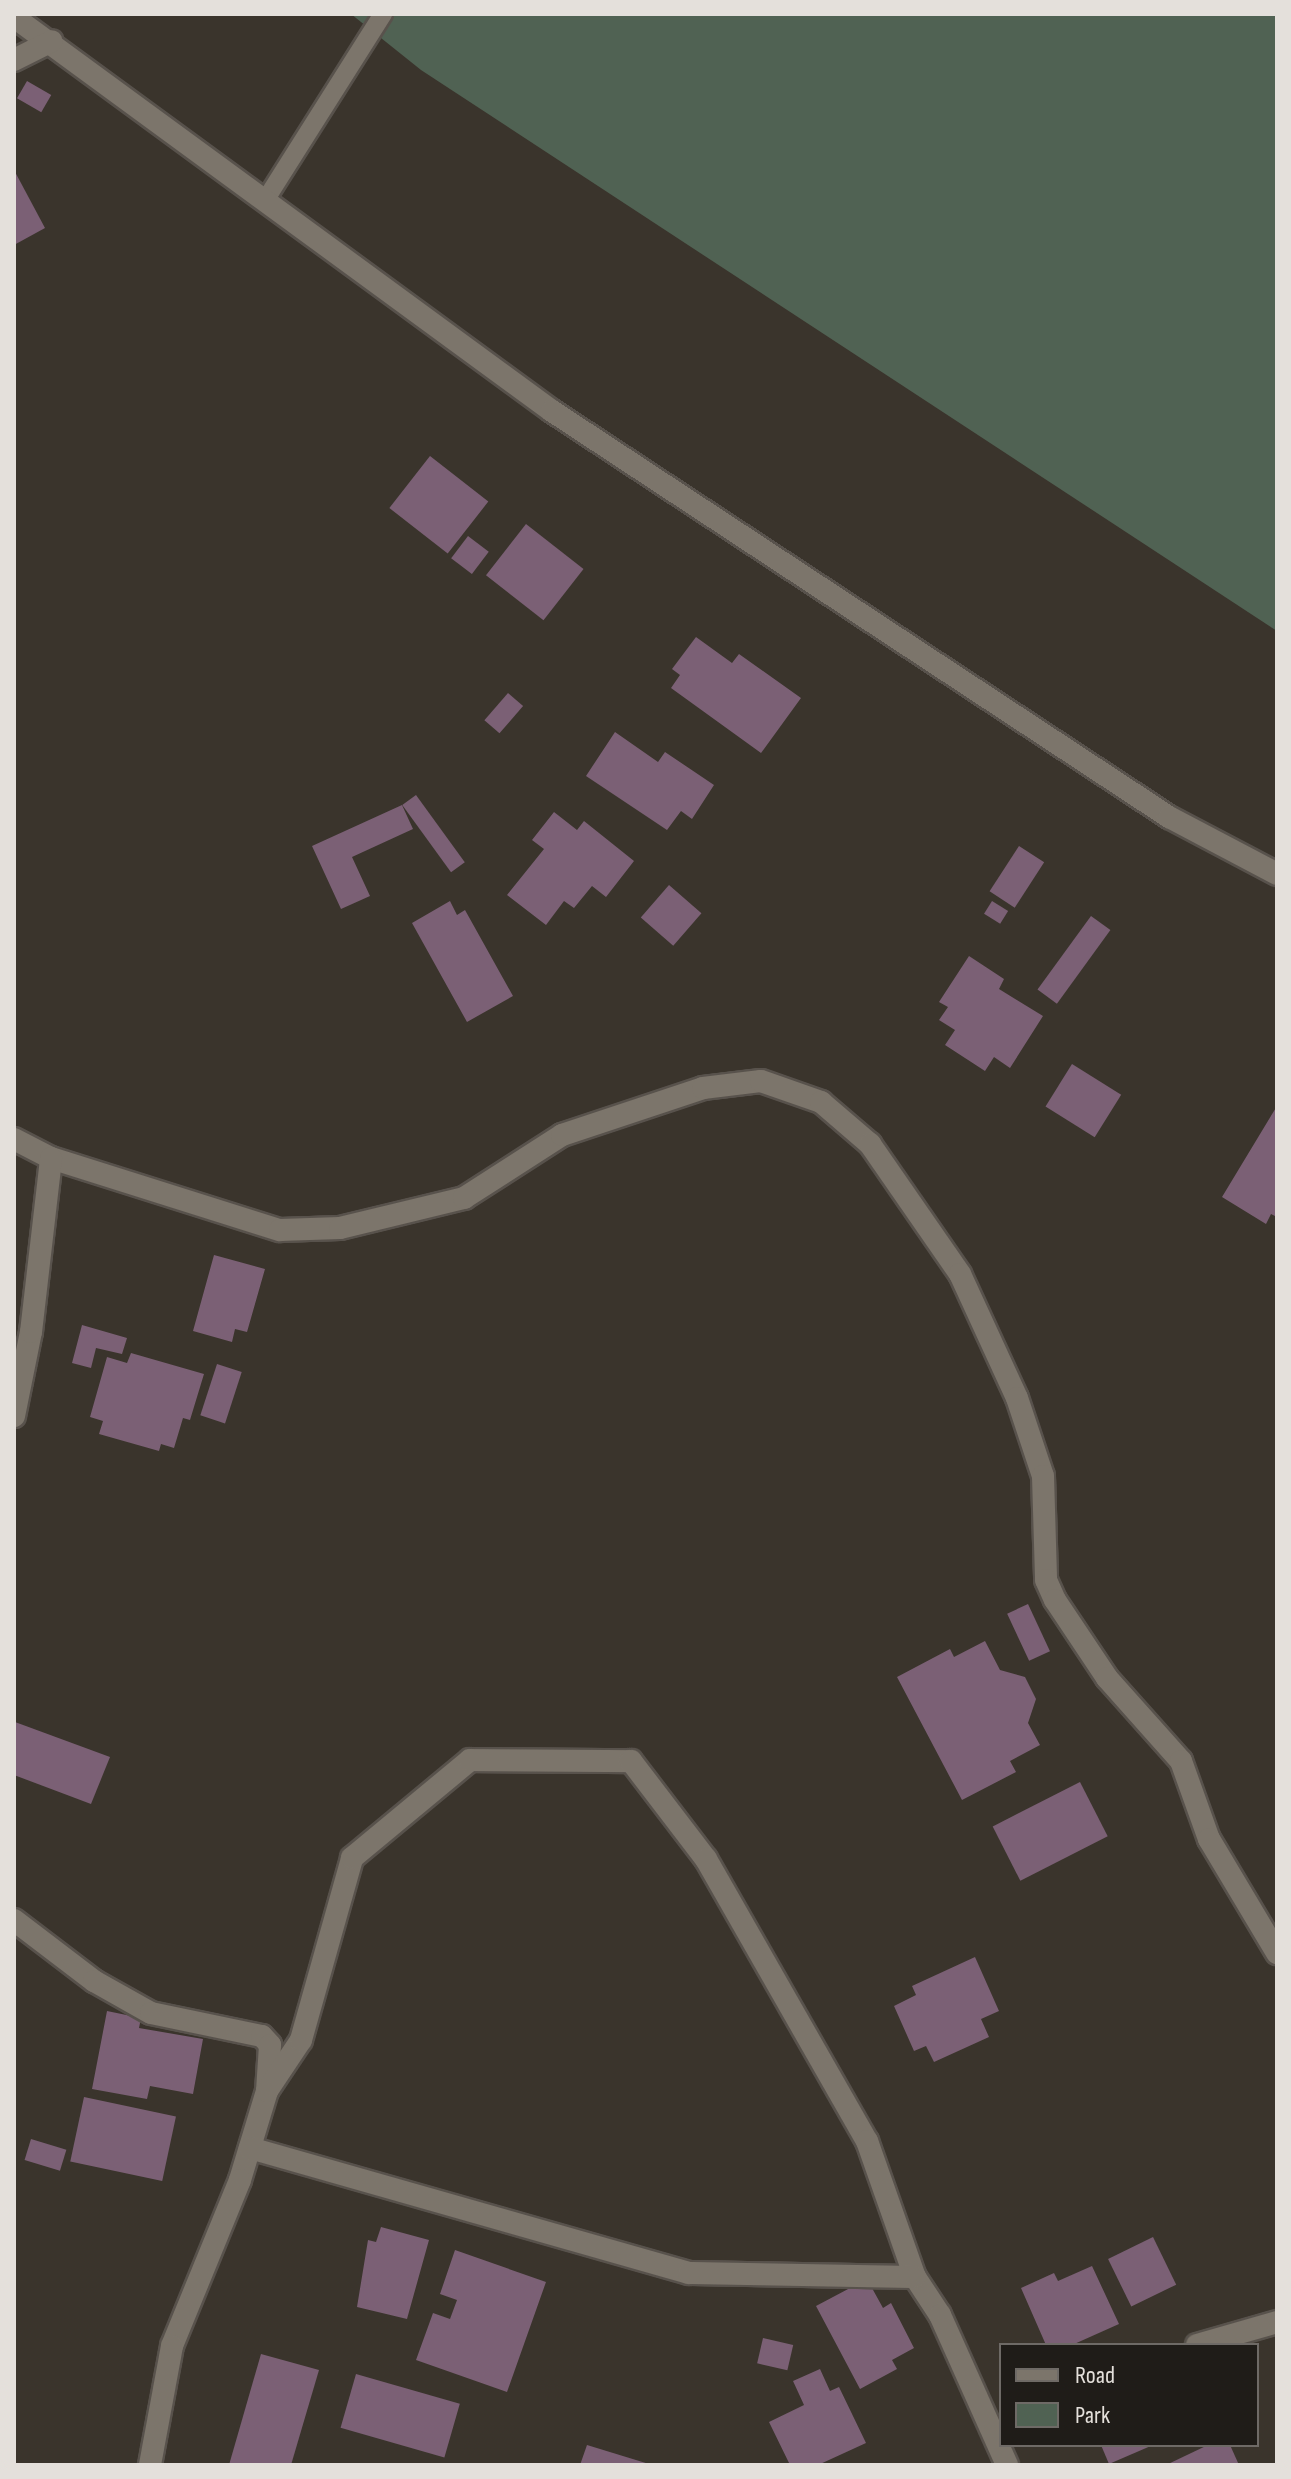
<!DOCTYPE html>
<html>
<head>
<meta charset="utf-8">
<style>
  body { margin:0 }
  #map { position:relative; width:1291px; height:2479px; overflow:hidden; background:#3a342c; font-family:"Sofia Sans Condensed",sans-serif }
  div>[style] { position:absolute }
  .green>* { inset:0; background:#506253 }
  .building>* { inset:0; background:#7b6075; transform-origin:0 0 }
  .roads { filter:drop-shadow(2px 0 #58524c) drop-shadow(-2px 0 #58524c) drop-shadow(0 2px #58524c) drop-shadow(0 -2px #58524c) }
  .service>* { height:18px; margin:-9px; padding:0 9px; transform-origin:9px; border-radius:9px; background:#7c756b }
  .minor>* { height:22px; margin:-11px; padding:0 11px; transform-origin:11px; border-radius:11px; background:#7c756b }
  span { translate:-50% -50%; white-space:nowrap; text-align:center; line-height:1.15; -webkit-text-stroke:8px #1f1c18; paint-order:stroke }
  .frame { position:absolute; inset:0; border:16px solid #e4e0db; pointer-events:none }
  .legend { position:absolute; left:999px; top:2343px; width:260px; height:104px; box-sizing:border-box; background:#1f1c18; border:2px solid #6e6a66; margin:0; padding:10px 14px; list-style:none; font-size:24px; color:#e4e0db }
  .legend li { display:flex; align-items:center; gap:16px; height:40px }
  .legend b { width:40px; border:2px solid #6e6a66 }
</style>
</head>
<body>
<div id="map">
  <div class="green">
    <div style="clip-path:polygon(351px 14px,1277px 14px,1277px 631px,421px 70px)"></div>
  </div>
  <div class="building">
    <div style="left:27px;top:81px;width:28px;height:20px;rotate:30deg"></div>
    <div style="clip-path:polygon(14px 170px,45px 228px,14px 245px)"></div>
    <div style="left:430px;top:456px;width:74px;height:66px;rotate:38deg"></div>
    <div style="left:526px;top:524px;width:73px;height:65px;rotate:38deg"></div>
    <div style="left:468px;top:536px;width:26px;height:28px;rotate:37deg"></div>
    <div style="clip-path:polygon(696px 637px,732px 663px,739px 654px,801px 698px,761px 753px,671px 688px,680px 675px,672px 669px)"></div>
    <div style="left:508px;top:693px;width:20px;height:36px;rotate:41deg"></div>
    <div style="clip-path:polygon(615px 732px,658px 762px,665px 752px,714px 785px,692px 819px,681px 811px,667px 830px,586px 776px)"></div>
    <div style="left:416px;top:795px;width:83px;height:17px;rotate:54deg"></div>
    <div style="clip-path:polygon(402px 805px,413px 829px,352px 857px,370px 896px,341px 909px,312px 846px)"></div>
    <div style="clip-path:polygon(554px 812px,577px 830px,584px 821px,634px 861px,606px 897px,592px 886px,574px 908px,564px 901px,546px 925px,507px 895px,544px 849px,532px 840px)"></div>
    <div style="left:1019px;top:846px;width:30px;height:54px;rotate:33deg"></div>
    <div style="left:669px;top:885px;width:43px;height:43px;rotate:41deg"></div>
    <div style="clip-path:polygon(450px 901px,457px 915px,465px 910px,513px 996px,467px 1022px,412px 923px)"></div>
    <div style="left:992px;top:901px;width:19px;height:15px;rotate:32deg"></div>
    <div style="left:1091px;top:916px;width:24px;height:91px;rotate:36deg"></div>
    <div style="clip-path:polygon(969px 956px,1004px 979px,999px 989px,1043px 1016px,1010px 1068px,994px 1057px,985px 1071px,945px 1045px,955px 1030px,939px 1020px,948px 1007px,939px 1002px)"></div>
    <div style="left:1072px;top:1064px;width:58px;height:50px;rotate:32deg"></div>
    <div style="clip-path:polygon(1277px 1106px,1277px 1217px,1271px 1214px,1266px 1224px,1222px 1197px)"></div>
    <div style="clip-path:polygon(214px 1255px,265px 1269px,247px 1332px,235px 1329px,232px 1342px,193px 1331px)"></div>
    <div style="clip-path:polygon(82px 1325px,127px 1338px,122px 1354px,96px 1348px,91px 1368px,72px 1363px)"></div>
    <div style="clip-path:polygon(131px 1353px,204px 1374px,190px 1420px,183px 1418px,174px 1448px,161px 1444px,159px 1451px,99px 1434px,103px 1421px,90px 1417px,107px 1357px,127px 1363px)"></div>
    <div style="left:217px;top:1364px;width:26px;height:54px;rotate:18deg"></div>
    <div style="left:1028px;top:1604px;width:52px;height:23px;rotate:65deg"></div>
    <div style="clip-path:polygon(985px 1641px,1000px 1670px,1025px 1677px,1036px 1699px,1028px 1723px,1040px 1745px,1010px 1761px,1016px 1772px,962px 1800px,897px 1677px,950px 1649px,954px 1657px)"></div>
    <div style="clip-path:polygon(15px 1722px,110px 1757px,91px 1804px,14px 1775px)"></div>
    <div style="left:1080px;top:1782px;width:61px;height:98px;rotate:63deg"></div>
    <div style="clip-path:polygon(975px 1957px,999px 2011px,981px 2019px,989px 2037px,934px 2062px,926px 2046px,914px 2051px,894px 2006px,916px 1995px,912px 1986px)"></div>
    <div style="clip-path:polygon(107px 2011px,141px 2018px,139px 2028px,203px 2039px,193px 2094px,150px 2086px,147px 2099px,92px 2089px)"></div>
    <div style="left:84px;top:2097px;width:94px;height:66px;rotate:12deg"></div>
    <div style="left:31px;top:2139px;width:37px;height:22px;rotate:17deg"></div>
    <div style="clip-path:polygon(381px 2227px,429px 2240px,407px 2319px,357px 2307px,368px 2240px,376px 2242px)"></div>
    <div style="left:1153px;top:2237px;width:53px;height:50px;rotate:64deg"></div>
    <div style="clip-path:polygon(455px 2250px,546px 2282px,507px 2392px,416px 2360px,433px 2313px,450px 2319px,457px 2300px,440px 2294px)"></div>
    <div style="clip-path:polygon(1092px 2266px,1119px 2324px,1072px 2345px,1046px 2345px,1021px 2288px,1054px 2273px,1058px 2281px)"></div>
    <div style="clip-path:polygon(867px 2279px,883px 2308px,891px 2303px,914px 2348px,892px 2360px,897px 2369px,860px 2389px,816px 2306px)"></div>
    <div style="left:763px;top:2338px;width:31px;height:26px;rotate:13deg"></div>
    <div style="clip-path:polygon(261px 2354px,319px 2370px,291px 2465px,229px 2465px)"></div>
    <div style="clip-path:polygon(820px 2369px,830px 2391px,839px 2387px,866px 2443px,818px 2465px,790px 2465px,769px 2422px,804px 2405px,793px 2381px)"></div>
    <div style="left:356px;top:2374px;width:108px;height:56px;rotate:16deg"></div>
    <div style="clip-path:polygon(587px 2445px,649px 2464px,649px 2465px,580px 2465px)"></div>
    <div style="clip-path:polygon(1101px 2445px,1153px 2445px,1109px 2464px)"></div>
    <div style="clip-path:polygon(1208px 2445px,1230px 2445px,1239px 2465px,1166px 2465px)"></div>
  </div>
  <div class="roads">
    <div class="service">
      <div style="left:266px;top:199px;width:219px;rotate:-57.7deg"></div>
    </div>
    <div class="minor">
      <div style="left:14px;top:17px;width:667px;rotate:36.22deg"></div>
      <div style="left:552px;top:411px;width:739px;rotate:33.35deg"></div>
      <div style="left:1169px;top:817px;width:122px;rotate:27.8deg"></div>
      <div style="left:14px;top:60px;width:42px;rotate:-26.6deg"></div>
      <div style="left:14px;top:1139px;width:42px;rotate:27.2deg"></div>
      <div style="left:51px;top:1158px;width:240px;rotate:17.5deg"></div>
      <div style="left:280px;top:1230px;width:60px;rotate:-1.9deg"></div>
      <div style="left:340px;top:1228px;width:128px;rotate:-13.6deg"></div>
      <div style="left:464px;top:1198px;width:117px;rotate:-32.7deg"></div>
      <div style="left:562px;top:1135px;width:149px;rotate:-18.4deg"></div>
      <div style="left:703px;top:1088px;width:58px;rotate:-6.9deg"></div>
      <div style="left:761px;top:1081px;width:64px;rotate:19.3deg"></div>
      <div style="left:821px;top:1102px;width:65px;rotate:40.6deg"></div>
      <div style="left:870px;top:1144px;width:158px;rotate:55.3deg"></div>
      <div style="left:960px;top:1274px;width:136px;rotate:65.3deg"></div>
      <div style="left:1017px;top:1398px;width:82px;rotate:71.6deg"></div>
      <div style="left:1043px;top:1476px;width:104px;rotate:88.3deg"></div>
      <div style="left:1046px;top:1580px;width:22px;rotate:66deg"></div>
      <div style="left:1055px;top:1600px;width:94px;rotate:56.3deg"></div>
      <div style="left:1107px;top:1678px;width:111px;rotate:48.3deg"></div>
      <div style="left:1181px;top:1761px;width:83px;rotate:70.3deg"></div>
      <div style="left:1209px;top:1839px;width:133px;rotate:59.2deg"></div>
      <div style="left:14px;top:1416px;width:86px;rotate:-78.6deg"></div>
      <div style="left:31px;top:1332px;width:175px;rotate:-83.4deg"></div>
      <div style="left:14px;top:1920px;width:101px;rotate:37.3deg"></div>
      <div style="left:94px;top:1981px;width:65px;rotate:29.3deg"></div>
      <div style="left:151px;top:2013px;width:113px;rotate:11.7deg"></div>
      <div style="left:262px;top:2036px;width:12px;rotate:48deg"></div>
      <div style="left:270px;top:2045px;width:46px;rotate:93.7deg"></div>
      <div style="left:267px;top:2091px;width:93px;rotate:106.9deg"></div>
      <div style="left:240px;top:2180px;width:179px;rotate:112.3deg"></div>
      <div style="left:172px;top:2346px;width:121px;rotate:100.5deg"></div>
      <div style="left:267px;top:2091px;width:61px;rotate:-56.3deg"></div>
      <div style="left:301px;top:2040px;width:189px;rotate:-74.3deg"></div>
      <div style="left:352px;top:1858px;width:153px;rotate:-39.7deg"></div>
      <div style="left:470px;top:1760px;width:161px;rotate:0.4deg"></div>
      <div style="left:631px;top:1761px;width:123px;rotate:52.6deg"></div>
      <div style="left:706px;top:1859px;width:325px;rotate:60.3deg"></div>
      <div style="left:867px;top:2141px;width:144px;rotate:70.6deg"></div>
      <div style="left:915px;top:2277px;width:45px;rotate:56.7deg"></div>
      <div style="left:940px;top:2315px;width:164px;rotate:65.9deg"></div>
      <div style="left:250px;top:2148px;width:456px;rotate:15.9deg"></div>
      <div style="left:689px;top:2273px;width:226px;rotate:1deg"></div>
      <div style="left:1197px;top:2345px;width:83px;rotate:-16deg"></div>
    </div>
  </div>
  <div class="frame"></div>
  <ul class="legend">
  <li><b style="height:10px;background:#7c756b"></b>Road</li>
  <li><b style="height:22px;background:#506253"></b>Park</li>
  </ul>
</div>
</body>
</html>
